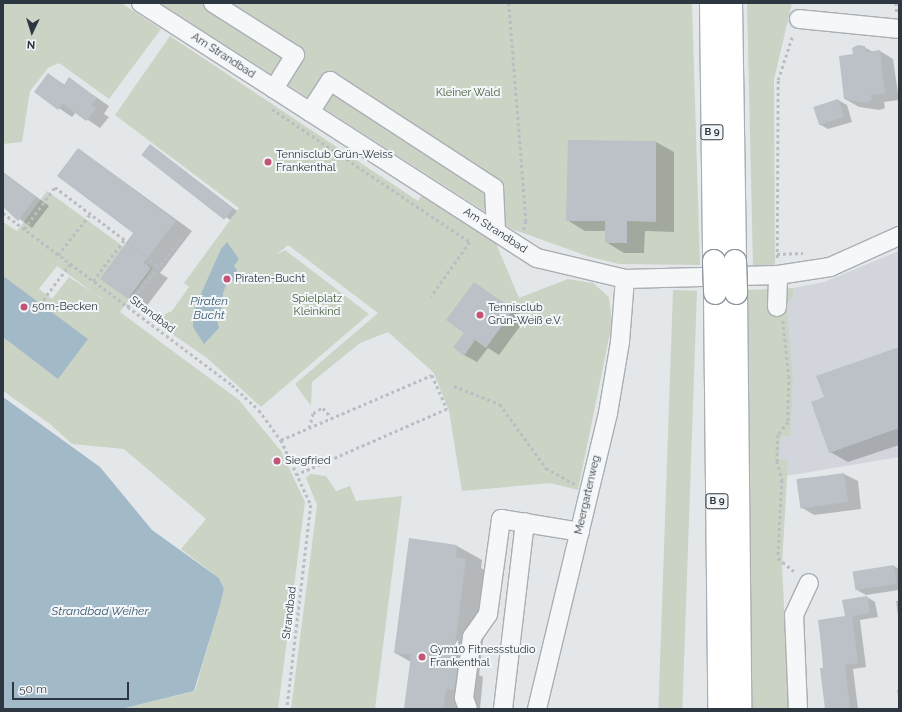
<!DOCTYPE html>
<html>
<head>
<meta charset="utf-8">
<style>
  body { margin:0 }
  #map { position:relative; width:902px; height:712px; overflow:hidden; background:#e3e7ea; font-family:Raleway,sans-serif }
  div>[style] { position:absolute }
  .built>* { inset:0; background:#d2d6dc }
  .green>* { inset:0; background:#cbd3c5; transform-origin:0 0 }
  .water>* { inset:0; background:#a2b9c7 }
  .shadow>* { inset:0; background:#0003 }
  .building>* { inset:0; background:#bbc1c7; transform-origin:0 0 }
  .path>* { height:2.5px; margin-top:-1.25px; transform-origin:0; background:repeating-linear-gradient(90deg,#babdc2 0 3px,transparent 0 6px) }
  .roads { filter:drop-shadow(1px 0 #a9afb4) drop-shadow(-1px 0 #a9afb4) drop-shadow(0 1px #a9afb4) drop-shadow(0 -1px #a9afb4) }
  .minor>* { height:18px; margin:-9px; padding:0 9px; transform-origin:9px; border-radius:9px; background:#f6f7f9 }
  .highway>* { height:22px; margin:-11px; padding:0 11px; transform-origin:11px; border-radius:11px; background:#fff }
  .bridges { filter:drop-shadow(1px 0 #8c96a0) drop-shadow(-1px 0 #8c96a0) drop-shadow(0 1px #8c96a0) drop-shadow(0 -1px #8c96a0) }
  .highway-bridge>* { height:22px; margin:-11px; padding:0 11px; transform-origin:11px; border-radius:11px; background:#fff }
  .dots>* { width:11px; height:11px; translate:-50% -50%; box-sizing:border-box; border:2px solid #f3f6f8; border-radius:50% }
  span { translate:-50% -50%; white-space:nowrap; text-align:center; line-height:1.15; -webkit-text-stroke:4px #f3f6f8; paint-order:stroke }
  .shield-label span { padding:1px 3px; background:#f3f6f8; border:1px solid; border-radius:3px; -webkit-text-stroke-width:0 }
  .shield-label { font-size:10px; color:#2d3741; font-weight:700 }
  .street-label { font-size:11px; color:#2d3741 }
  .park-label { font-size:11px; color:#465c3b }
  .poi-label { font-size:11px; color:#2d3741 }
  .left { translate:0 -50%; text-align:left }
  .water-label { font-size:12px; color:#3a5b72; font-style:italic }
  .frame { position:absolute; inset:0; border:4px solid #2d3741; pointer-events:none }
  .north { position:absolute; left:12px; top:12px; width:40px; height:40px; -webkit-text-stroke:3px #f3f6f8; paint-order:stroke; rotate:184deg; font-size:11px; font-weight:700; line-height:16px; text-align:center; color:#2d3741 }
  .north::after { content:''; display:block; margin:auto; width:14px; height:18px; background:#2d3741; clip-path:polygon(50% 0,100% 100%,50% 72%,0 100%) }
  .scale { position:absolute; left:12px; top:682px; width:117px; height:18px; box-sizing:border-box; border:2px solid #2d3741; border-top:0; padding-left:5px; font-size:12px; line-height:14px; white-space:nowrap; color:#2d3741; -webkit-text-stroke:3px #f3f6f8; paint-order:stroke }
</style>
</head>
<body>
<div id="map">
  <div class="built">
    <div style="clip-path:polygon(899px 251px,899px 457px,786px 476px,788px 460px,779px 460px,781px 435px,791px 435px,793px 377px,787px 305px,793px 296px,793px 288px,824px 282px)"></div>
  </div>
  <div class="green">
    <div style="clip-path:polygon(3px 3px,121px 3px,161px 29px,109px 99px,59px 63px,48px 68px,30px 91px,22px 142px,3px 144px)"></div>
    <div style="clip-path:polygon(160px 3px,692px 3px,700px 265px,619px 264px,587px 256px,512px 229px)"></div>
    <div style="clip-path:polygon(747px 3px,792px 3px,774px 80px,775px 265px,753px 267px)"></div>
    <div style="clip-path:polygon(170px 36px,418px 201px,424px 192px,493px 236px,519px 298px,568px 279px,593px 283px,609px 297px,612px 323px,578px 490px,550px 483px,462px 491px,449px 411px,434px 373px,388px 332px,360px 343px,312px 382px,311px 406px,295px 384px,378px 313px,288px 245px,276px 255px,285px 250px,369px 314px,261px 407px,207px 358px,152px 320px,172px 311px,189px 287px,184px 283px,239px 208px,115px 115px)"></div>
    <div style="clip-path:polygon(evenodd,47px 191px,153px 268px,120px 312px,239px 400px,281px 451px,305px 502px,278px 709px,121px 709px,195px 691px,224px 589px,219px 578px,181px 549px,206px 519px,124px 449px,72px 444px,50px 424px,3px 391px,3px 222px,17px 231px,47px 191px,57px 266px,102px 299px,103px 299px,69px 277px,52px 299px,39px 289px,57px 266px)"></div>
    <div style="clip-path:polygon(793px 288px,793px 296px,787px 305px,793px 377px,791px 436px,781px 436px,779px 460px,788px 460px,782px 565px,789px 709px,749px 709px,748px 290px)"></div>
    <div style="left:673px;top:290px;width:24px;height:419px;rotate:2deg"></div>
    <div style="clip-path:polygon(310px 474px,326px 476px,336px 491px,350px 486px,356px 501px,402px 496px,375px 709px,291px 709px,317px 505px,306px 478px)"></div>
  </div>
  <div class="water">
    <div style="clip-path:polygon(227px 242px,239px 259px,234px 266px,237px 270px,233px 281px,228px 280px,223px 293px,221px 315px,217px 319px,219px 328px,204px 344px,193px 327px,193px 312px,221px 249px)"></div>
    <div style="clip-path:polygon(3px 276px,88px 339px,58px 379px,3px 337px)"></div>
    <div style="clip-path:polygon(3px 397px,100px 467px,152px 530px,219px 578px,224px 589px,220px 605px,194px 691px,121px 709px,3px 709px)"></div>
  </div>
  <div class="shadow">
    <div style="clip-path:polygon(864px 47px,873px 52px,880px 51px,893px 59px,899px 100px,884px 102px,885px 108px,880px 110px,859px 107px,845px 99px,854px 55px)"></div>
    <div style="clip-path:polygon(48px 74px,65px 85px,70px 79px,109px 106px,104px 114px,109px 117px,100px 128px,76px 112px,72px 117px,35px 92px)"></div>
    <div style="clip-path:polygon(838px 100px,847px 105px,852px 122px,828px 129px,819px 124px)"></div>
    <div style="clip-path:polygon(656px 142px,674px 152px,674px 232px,645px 231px,644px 253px,624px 253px,606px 242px,606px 231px,585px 231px,567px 220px)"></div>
    <div style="clip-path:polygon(155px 148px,237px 211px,230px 220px,226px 217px)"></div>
    <div style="clip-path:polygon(79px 149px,192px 231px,160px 273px,168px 278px,145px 308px,102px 279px,135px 233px)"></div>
    <div style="clip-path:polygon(3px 172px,49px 206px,32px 228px,3px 207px)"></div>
    <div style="clip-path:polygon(474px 283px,526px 318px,499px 355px,488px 348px,477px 362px,464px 355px,465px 332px)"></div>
    <div style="clip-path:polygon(899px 348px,899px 445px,848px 462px,830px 452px,825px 397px)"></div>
    <div style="clip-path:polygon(844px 474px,858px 481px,861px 509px,814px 515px,801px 507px,797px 479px)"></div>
    <div style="clip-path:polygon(457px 546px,482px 560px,481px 568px,491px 574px,479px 675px,483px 677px,480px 709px,405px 709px,411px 662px,395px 653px)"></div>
    <div style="clip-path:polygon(894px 566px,899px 569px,899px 590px,866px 595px,857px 590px)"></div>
    <div style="clip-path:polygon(867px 597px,875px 602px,878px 617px,860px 620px,866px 667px,853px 669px,858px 709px,827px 709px,819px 621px,846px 617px)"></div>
    <div style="clip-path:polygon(896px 601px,899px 601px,899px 615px,898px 615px)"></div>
    <div style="clip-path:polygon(897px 690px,899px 690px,899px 703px)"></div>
  </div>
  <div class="building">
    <div style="clip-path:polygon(858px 45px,865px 46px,866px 52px,880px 50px,885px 93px,871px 95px,872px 100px,866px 103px,844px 99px,839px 56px,853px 54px,852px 48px)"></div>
    <div style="clip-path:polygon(48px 73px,64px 85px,69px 77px,97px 98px,91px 105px,96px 109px,86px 121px,63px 104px,58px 110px,34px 92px)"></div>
    <div style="left:838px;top:99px;width:19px;height:26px;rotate:72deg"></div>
    <div style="clip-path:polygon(568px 140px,656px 141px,656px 222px,627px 221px,627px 243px,605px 243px,605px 221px,566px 221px)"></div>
    <div style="left:150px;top:144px;width:105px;height:14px;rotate:38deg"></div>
    <div style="clip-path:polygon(78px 148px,176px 221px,144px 262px,151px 268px,128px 299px,100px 279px,133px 233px,57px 176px)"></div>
    <div style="clip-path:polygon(3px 173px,36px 197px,18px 221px,3px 207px)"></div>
    <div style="clip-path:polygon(474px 282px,513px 310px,486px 348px,475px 340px,464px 356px,453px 347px,464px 333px,446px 320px)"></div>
    <div style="clip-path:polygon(899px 347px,899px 428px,829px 453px,811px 402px,824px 397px,816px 376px)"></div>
    <div style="left:844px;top:473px;width:29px;height:48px;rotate:82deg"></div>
    <div style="clip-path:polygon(409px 538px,457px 545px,456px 557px,466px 559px,453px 661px,458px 662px,454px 690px,446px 689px,443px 709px,404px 709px,411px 655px,394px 653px)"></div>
    <div style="left:894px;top:565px;width:19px;height:42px;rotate:81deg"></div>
    <div style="clip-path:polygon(867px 596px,870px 613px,852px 616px,858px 663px,845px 665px,850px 709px,825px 709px,820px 668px,824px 668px,818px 620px,845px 616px,842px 600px)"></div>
  </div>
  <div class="path">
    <div style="left:509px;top:3px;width:219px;rotate:85.5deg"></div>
    <div style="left:526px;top:221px;width:9px;rotate:103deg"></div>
    <div style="left:896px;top:3px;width:10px;rotate:84deg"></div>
    <div style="left:272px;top:109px;width:239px;rotate:33.9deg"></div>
    <div style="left:470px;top:242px;width:67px;rotate:125.3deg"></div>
    <div style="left:3px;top:213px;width:286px;rotate:36.9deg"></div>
    <div style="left:232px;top:385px;width:37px;rotate:43deg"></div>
    <div style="left:259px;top:410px;width:37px;rotate:54deg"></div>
    <div style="left:281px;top:440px;width:72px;rotate:65.2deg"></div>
    <div style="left:311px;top:505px;width:205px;rotate:96.7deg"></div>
    <div style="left:24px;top:229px;width:52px;rotate:-53.6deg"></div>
    <div style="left:55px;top:187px;width:131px;rotate:37.2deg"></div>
    <div style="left:777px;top:254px;width:26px;rotate:-2deg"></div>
    <div style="left:58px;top:255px;width:52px;rotate:-52deg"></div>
    <div style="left:777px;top:258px;width:178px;rotate:-89.7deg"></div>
    <div style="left:778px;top:80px;width:48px;rotate:-71.9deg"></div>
    <div style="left:93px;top:281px;width:51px;rotate:-52.9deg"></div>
    <div style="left:43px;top:300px;width:45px;rotate:-53.1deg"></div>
    <div style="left:127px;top:307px;width:89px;rotate:-51.8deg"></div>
    <div style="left:783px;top:321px;width:55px;rotate:83.8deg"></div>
    <div style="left:789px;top:376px;width:46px;rotate:91.2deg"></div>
    <div style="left:788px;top:422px;width:16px;rotate:128deg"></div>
    <div style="left:778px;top:435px;width:26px;rotate:92deg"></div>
    <div style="left:777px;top:461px;width:20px;rotate:75deg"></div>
    <div style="left:782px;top:480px;width:78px;rotate:92.9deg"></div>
    <div style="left:778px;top:558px;width:23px;rotate:40deg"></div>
    <div style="left:454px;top:386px;width:49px;rotate:21.4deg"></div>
    <div style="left:500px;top:404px;width:79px;rotate:54.3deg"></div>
    <div style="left:546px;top:468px;width:33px;rotate:29deg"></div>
    <div style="left:309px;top:428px;width:16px;rotate:-75deg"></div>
    <div style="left:313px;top:413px;width:6px;rotate:-31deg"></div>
    <div style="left:318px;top:410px;width:5px;rotate:-22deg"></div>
    <div style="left:323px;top:408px;width:13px;rotate:48deg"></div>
    <div style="left:281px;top:440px;width:164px;rotate:-23.3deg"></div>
    <div style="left:432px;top:375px;width:37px;rotate:66deg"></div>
    <div style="left:447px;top:409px;width:164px;rotate:156.3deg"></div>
  </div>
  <div class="roads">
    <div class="minor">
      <div style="left:141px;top:3px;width:471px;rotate:32.8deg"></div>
      <div style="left:537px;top:258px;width:90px;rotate:13.4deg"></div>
      <div style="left:625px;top:279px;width:153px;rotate:-1.5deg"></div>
      <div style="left:778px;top:275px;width:53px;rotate:-8.7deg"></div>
      <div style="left:830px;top:267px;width:76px;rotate:-24.2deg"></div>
      <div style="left:213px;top:3px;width:97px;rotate:32.4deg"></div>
      <div style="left:295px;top:55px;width:40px;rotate:122deg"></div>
      <div style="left:799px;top:19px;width:100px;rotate:5.7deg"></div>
      <div style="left:310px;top:112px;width:37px;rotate:-57deg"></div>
      <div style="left:330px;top:81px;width:196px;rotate:33.1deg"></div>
      <div style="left:494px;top:188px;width:43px;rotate:87.3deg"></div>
      <div style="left:777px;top:307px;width:32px;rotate:-88deg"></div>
      <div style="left:468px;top:709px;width:12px;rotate:-110deg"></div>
      <div style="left:464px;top:698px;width:62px;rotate:-82.5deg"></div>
      <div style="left:472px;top:637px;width:28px;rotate:-55deg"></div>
      <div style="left:488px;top:614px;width:96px;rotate:-82.2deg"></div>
      <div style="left:501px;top:519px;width:80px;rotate:9.3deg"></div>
      <div style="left:503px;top:709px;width:188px;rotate:-83.3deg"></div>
      <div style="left:537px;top:709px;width:304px;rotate:-76.5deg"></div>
      <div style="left:608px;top:413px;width:72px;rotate:-80.4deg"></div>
      <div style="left:620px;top:342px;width:63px;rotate:-85.5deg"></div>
      <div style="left:798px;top:709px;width:94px;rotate:-92.4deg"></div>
      <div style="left:794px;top:615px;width:35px;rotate:-65deg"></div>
    </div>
    <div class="highway">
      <div style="left:711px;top:3px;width:258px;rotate:89.3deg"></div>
      <div style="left:731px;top:3px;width:258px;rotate:89.1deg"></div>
      <div style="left:715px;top:293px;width:416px;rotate:89.4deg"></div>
      <div style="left:736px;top:293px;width:416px;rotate:89.4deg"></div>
    </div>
  </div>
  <div class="bridges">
    <div class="highway-bridge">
      <div style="left:714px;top:261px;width:32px;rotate:88deg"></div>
      <div style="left:735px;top:261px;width:32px;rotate:88deg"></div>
    </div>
  </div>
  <div class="dots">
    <div style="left:268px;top:162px;background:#c35475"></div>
    <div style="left:227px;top:279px;background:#c35475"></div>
    <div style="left:24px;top:307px;background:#c35475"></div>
    <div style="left:480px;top:315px;background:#c35475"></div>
    <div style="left:277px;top:461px;background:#c35475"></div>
    <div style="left:422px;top:657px;background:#c35475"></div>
  </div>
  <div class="shield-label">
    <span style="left:712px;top:132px">B 9</span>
    <span style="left:717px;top:501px">B 9</span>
  </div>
  <div class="street-label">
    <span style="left:223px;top:56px;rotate:33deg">Am Strandbad</span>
    <span style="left:495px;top:231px;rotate:33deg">Am Strandbad</span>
    <span style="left:152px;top:315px;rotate:37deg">Strandbad</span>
    <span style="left:588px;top:495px;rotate:-77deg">Meergartenweg</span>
    <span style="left:290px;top:613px;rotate:-83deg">Strandbad</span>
  </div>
  <div class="park-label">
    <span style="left:468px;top:93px">Kleiner Wald</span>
    <span style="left:317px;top:306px">Spielplatz<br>Kleinkind</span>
  </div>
  <div class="poi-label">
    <span class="left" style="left:276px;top:162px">Tennisclub Grün-Weiss<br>Frankenthal</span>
    <span class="left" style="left:235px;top:279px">Piraten-Bucht</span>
    <span class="left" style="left:32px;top:307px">50m-Becken</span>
    <span class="left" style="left:488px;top:315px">Tennisclub<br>Grün-Weiß e.V.</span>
    <span class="left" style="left:285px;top:461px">Siegfried</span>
    <span class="left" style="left:430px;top:657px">Gym10 Fitnessstudio<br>Frankenthal</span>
  </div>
  <div class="water-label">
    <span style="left:209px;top:309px">Piraten<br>Bucht</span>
    <span style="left:100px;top:612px">Strandbad Weiher</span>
  </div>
  <div class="frame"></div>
  <div class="north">N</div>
  <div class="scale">50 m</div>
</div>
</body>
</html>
